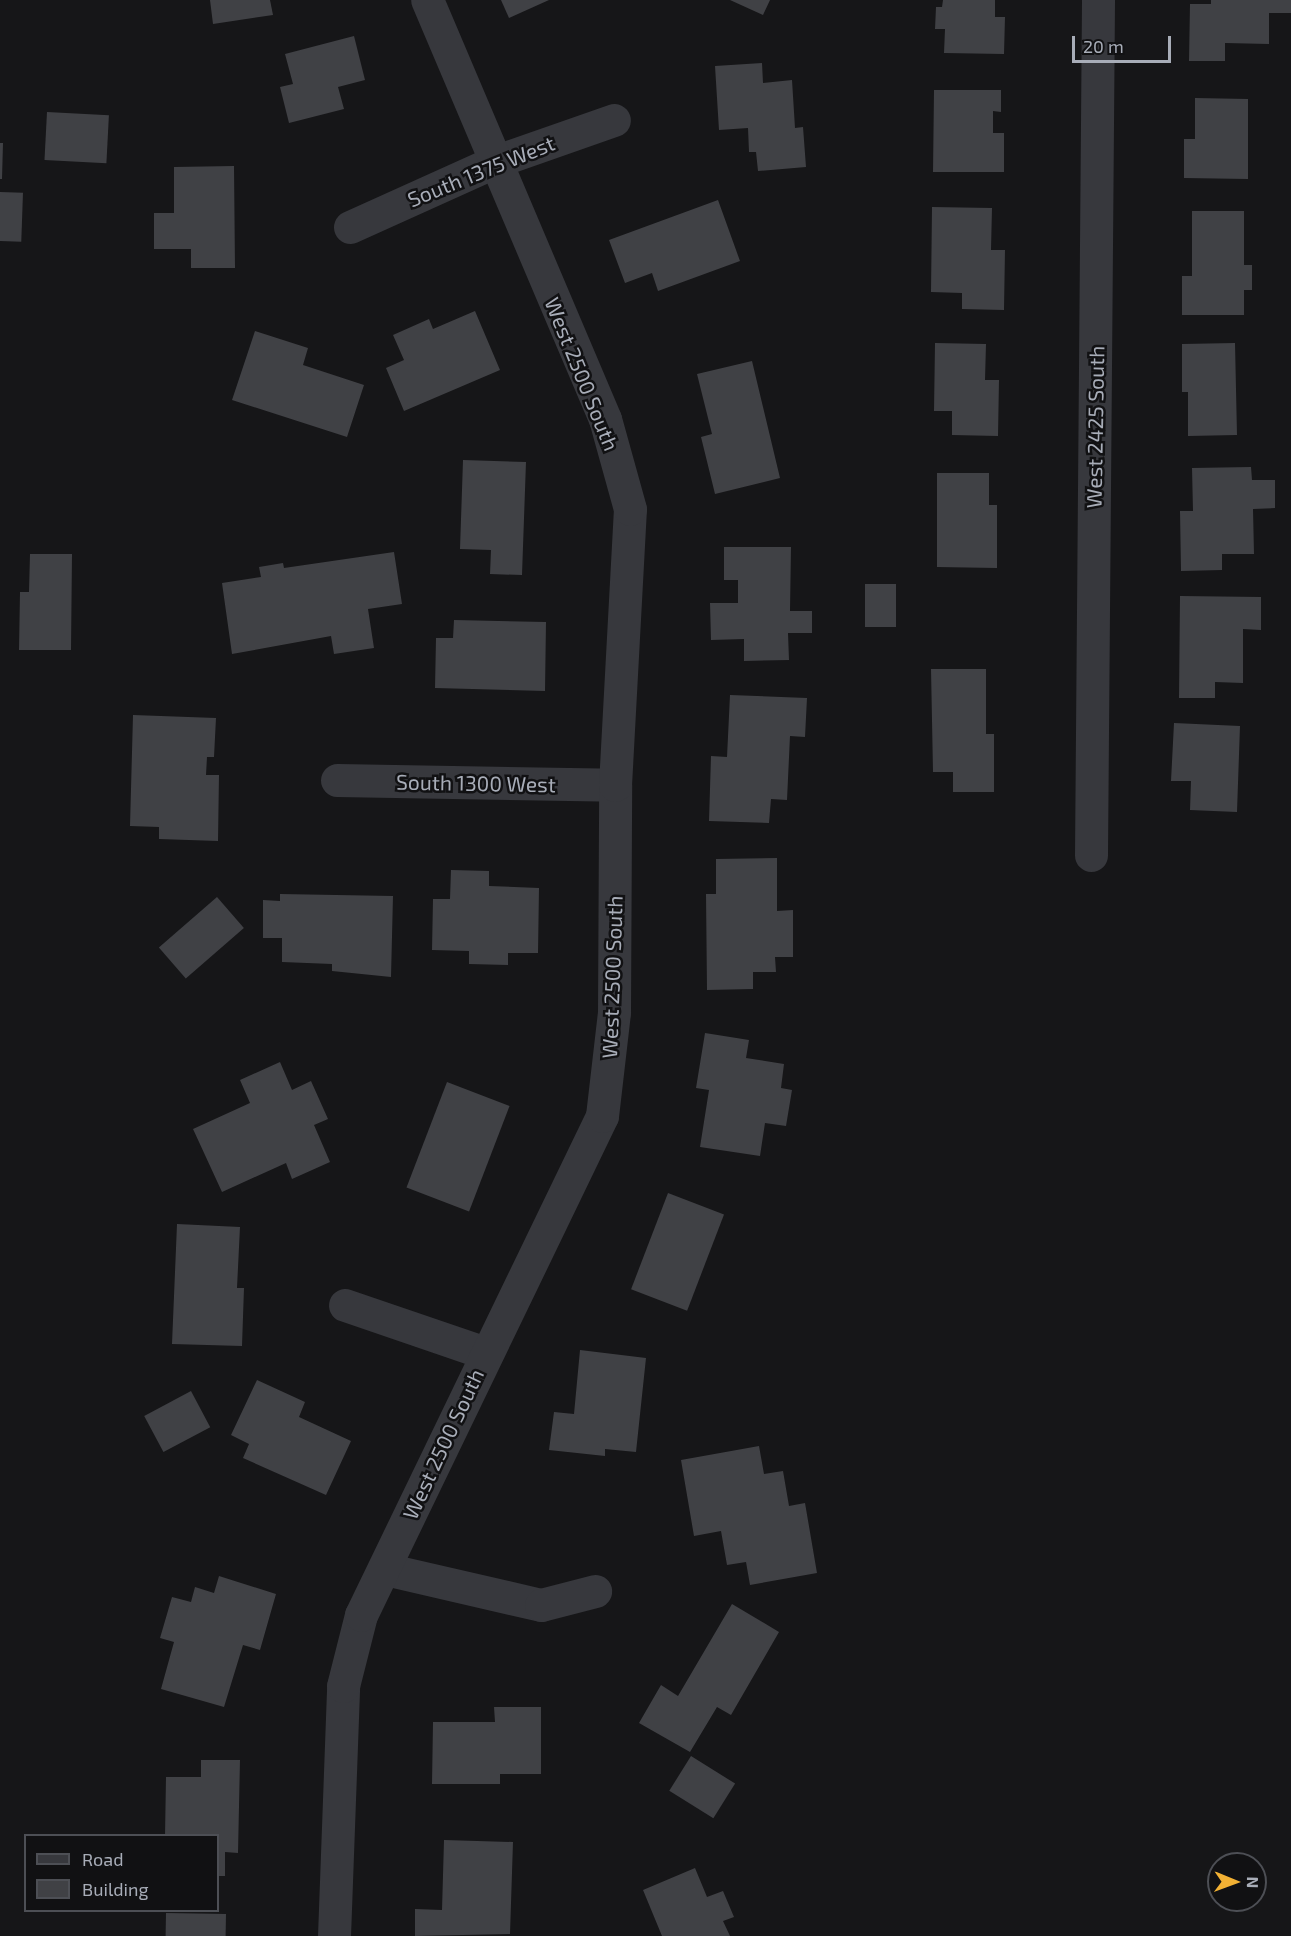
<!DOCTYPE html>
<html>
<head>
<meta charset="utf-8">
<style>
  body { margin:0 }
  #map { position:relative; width:1291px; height:1936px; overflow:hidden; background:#161618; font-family:"Exo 2",sans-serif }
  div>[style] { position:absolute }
  .building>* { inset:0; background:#404145; transform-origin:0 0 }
  .minor>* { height:33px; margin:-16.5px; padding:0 16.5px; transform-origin:16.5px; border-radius:16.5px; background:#37383d }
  span { translate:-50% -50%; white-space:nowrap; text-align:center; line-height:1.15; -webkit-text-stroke:5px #111113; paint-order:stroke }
  .street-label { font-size:21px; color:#a8adb8 }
  .legend { position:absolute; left:24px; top:1834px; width:195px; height:78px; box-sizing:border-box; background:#111113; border:2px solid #4d4f55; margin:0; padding:8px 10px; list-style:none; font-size:18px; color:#a8adb8 }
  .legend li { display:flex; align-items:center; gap:12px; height:30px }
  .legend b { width:30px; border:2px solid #4d4f55 }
  .north { position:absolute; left:1207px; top:1852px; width:60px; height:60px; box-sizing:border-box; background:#111113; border:2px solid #4d4f55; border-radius:50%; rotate:91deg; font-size:16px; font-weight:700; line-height:24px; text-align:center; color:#a8adb8 }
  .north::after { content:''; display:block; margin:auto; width:21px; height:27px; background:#f2b134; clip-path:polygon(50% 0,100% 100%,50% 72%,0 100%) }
  .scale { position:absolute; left:1072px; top:36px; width:99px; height:27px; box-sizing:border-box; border:3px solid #a8adb8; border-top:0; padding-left:8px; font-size:18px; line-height:21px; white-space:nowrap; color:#a8adb8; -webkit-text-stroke:4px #111113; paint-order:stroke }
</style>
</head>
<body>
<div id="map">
  <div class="building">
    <div style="clip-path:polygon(210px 0,270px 0,273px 15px,213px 24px)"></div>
    <div style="clip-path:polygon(501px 0,549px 0,509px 18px)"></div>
    <div style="clip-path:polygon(730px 0,770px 0,763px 15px)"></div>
    <div style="clip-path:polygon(943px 0,995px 0,995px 17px,1005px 17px,1004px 54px,944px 53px,945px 29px,935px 29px,936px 7px,942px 7px)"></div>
    <div style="clip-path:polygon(1211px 0,1291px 0,1291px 13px,1269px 13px,1269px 44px,1225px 43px,1225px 61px,1189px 61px,1190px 4px,1211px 4px)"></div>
    <div style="clip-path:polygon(354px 36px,365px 80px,338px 87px,344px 109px,289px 123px,280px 87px,293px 84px,285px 54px)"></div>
    <div style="clip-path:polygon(762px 63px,763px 83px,792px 80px,795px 128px,803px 127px,806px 167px,758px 171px,756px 152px,749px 152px,748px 128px,719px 130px,715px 66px)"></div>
    <div style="clip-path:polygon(934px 90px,1001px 90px,1001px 112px,993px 111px,993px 133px,1004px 133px,1004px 172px,933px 172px)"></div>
    <div style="clip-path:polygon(1195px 98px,1248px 99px,1248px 179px,1184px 178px,1184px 139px,1195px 139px)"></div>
    <div style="left:47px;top:112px;width:62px;height:48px;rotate:3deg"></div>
    <div style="clip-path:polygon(0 143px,3px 143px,2px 179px,0 179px)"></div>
    <div style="clip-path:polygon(234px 166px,235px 268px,191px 268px,191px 249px,154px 249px,154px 213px,174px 213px,174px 167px)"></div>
    <div style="left:0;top:192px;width:23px;height:49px;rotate:2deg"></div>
    <div style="clip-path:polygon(718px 200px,740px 261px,658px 291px,652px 273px,625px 283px,609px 240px)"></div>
    <div style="clip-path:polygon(932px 207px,992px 208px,991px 250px,1005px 250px,1004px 310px,962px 309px,962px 293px,931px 292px)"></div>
    <div style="clip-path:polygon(1192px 211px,1244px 211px,1244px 265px,1252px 265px,1252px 290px,1244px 290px,1244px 315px,1182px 315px,1182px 276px,1192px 276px)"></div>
    <div style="clip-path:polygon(475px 311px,500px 370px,404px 411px,386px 368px,404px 360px,393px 335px,429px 319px,433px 329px)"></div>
    <div style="clip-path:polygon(255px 331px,308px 348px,303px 365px,364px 385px,347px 437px,232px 400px)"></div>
    <div style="clip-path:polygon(935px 343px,986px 344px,985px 380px,999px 380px,998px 436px,952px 435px,952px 411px,934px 411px)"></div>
    <div style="clip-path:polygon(1235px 343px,1237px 435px,1188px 436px,1188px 392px,1182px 392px,1182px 344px)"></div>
    <div style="clip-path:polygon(752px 361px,780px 478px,715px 494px,701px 437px,712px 434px,697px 374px)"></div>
    <div style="clip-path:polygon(463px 460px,526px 462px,522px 575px,490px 574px,491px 550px,460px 549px)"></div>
    <div style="clip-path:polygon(1251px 467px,1252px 480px,1275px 480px,1275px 508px,1253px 509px,1254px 554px,1222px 554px,1222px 570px,1181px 571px,1180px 511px,1193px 511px,1192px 468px)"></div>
    <div style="clip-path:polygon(937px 473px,989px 473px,989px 505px,997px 505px,997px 568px,937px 567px)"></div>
    <div style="clip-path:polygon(724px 547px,791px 547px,790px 611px,812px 611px,812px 633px,788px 633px,789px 660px,744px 661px,744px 639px,711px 640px,710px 603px,738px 603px,738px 580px,724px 580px)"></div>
    <div style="clip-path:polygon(394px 552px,402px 604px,368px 609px,374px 648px,334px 654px,331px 636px,232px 654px,222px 583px,261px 577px,259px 567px,283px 563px,284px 568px)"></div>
    <div style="clip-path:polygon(30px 554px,72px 554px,71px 650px,19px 650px,20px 592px,29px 592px)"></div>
    <div style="left:865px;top:584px;width:31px;height:43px"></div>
    <div style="clip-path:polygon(1180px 596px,1261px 597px,1261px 630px,1243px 629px,1243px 683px,1215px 682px,1215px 698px,1179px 698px)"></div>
    <div style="clip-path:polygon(454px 620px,546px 622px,545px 691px,435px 688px,436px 638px,453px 638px)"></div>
    <div style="clip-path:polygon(931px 669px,986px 669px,986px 734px,994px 734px,994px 792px,953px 792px,953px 772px,933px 772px)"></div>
    <div style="clip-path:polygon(730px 695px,807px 698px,805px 737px,790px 736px,787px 800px,771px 799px,769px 823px,709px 821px,711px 756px,727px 757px)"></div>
    <div style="clip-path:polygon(133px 715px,216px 718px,214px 757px,207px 757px,206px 775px,219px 775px,218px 841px,159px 839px,159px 827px,130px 826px)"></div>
    <div style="clip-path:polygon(1174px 723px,1240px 726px,1237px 812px,1190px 810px,1191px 781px,1171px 781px)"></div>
    <div style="clip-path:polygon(777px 858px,777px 911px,793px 910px,793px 957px,775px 957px,776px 972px,753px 972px,753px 989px,707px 990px,706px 894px,716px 894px,716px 859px)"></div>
    <div style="clip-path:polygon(451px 870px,489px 871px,489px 886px,539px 888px,538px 953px,508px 953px,508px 965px,469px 964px,469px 951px,432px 950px,433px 899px,450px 899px)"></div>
    <div style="clip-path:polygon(280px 894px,393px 896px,391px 977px,332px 971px,332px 964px,282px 962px,282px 938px,263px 938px,263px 900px,280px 901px)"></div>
    <div style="left:217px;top:897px;width:41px;height:77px;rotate:49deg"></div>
    <div style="clip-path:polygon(705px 1033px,749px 1040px,746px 1058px,784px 1064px,781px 1088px,792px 1090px,786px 1126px,765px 1123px,760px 1156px,700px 1147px,709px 1090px,696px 1088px)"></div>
    <div style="clip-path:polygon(280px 1062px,292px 1090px,311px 1081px,328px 1119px,314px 1125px,330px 1162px,292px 1179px,286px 1163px,222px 1192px,193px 1129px,250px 1103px,240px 1080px)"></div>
    <div style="left:447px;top:1082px;width:67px;height:113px;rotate:21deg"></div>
    <div style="left:668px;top:1193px;width:60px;height:103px;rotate:21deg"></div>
    <div style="clip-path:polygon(177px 1224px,240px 1227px,237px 1288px,244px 1288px,242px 1346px,172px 1344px)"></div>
    <div style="clip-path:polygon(580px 1350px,646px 1358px,636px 1452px,605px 1449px,605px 1456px,549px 1450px,554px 1412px,574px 1414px)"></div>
    <div style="clip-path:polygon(257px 1380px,305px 1402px,299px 1417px,351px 1441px,326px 1495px,243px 1458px,249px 1444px,231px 1435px)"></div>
    <div style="left:191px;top:1391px;width:41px;height:53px;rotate:62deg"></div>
    <div style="clip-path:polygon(759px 1446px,764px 1474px,783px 1471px,789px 1506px,805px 1503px,817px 1573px,750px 1585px,746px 1562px,727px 1565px,721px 1531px,694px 1536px,681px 1460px)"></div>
    <div style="clip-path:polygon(219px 1576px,276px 1594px,260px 1650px,243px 1645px,224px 1707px,161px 1689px,174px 1642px,160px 1638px,172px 1597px,191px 1602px,195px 1587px,214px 1593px)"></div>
    <div style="clip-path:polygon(732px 1604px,779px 1632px,731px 1715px,717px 1707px,690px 1752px,639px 1723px,661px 1685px,678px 1696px)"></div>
    <div style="clip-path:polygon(494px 1707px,541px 1707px,541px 1774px,500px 1774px,500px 1784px,432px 1784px,433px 1722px,495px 1722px)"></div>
    <div style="left:691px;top:1756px;width:52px;height:41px;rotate:32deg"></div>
    <div style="clip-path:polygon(201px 1760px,240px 1760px,238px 1853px,225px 1852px,225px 1876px,218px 1876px,218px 1836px,165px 1836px,166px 1777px,201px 1777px)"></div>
    <div style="clip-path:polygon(444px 1840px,513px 1842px,510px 1934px,415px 1936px,415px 1909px,442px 1910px)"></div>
    <div style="clip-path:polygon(695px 1868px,707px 1897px,723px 1891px,734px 1917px,723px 1921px,730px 1936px,662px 1936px,643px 1890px)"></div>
    <div style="left:166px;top:1913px;width:60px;height:23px;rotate:1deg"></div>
  </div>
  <div class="minor">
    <div style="left:350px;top:227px;width:158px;rotate:-24.3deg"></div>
    <div style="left:494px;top:162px;width:127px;rotate:-19.3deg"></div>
    <div style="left:337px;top:780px;width:278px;rotate:1deg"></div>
    <div style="left:1091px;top:855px;width:855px;rotate:-89.53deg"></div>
    <div style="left:345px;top:1305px;width:148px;rotate:18.9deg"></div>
    <div style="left:385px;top:1569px;width:160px;rotate:13deg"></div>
    <div style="left:541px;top:1605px;width:56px;rotate:-14.5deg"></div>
    <div style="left:334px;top:1936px;width:250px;rotate:-87.9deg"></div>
    <div style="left:343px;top:1686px;width:73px;rotate:-75.8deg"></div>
    <div style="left:361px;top:1615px;width:554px;rotate:-64.22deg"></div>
    <div style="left:602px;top:1116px;width:105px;rotate:-83.4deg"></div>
    <div style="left:614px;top:1012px;width:227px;rotate:-89.7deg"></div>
    <div style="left:615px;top:785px;width:276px;rotate:-86.9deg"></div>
    <div style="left:630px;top:509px;width:93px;rotate:-105.5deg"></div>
    <div style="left:605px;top:419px;width:455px;rotate:-113deg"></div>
  </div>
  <div class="street-label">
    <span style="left:481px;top:171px;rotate:-22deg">South 1375 West</span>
    <span style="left:582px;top:374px;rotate:68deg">West 2500 South</span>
    <span style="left:1095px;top:427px;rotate:-89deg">West 2425 South</span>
    <span style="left:476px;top:783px;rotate:1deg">South 1300 West</span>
    <span style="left:612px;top:977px;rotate:-88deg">West 2500 South</span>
    <span style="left:443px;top:1444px;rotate:-65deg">West 2500 South</span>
  </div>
  <ul class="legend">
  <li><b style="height:8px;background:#37383d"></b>Road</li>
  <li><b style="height:16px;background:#404145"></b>Building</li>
  </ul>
  <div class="north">N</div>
  <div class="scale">20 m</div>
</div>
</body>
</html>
